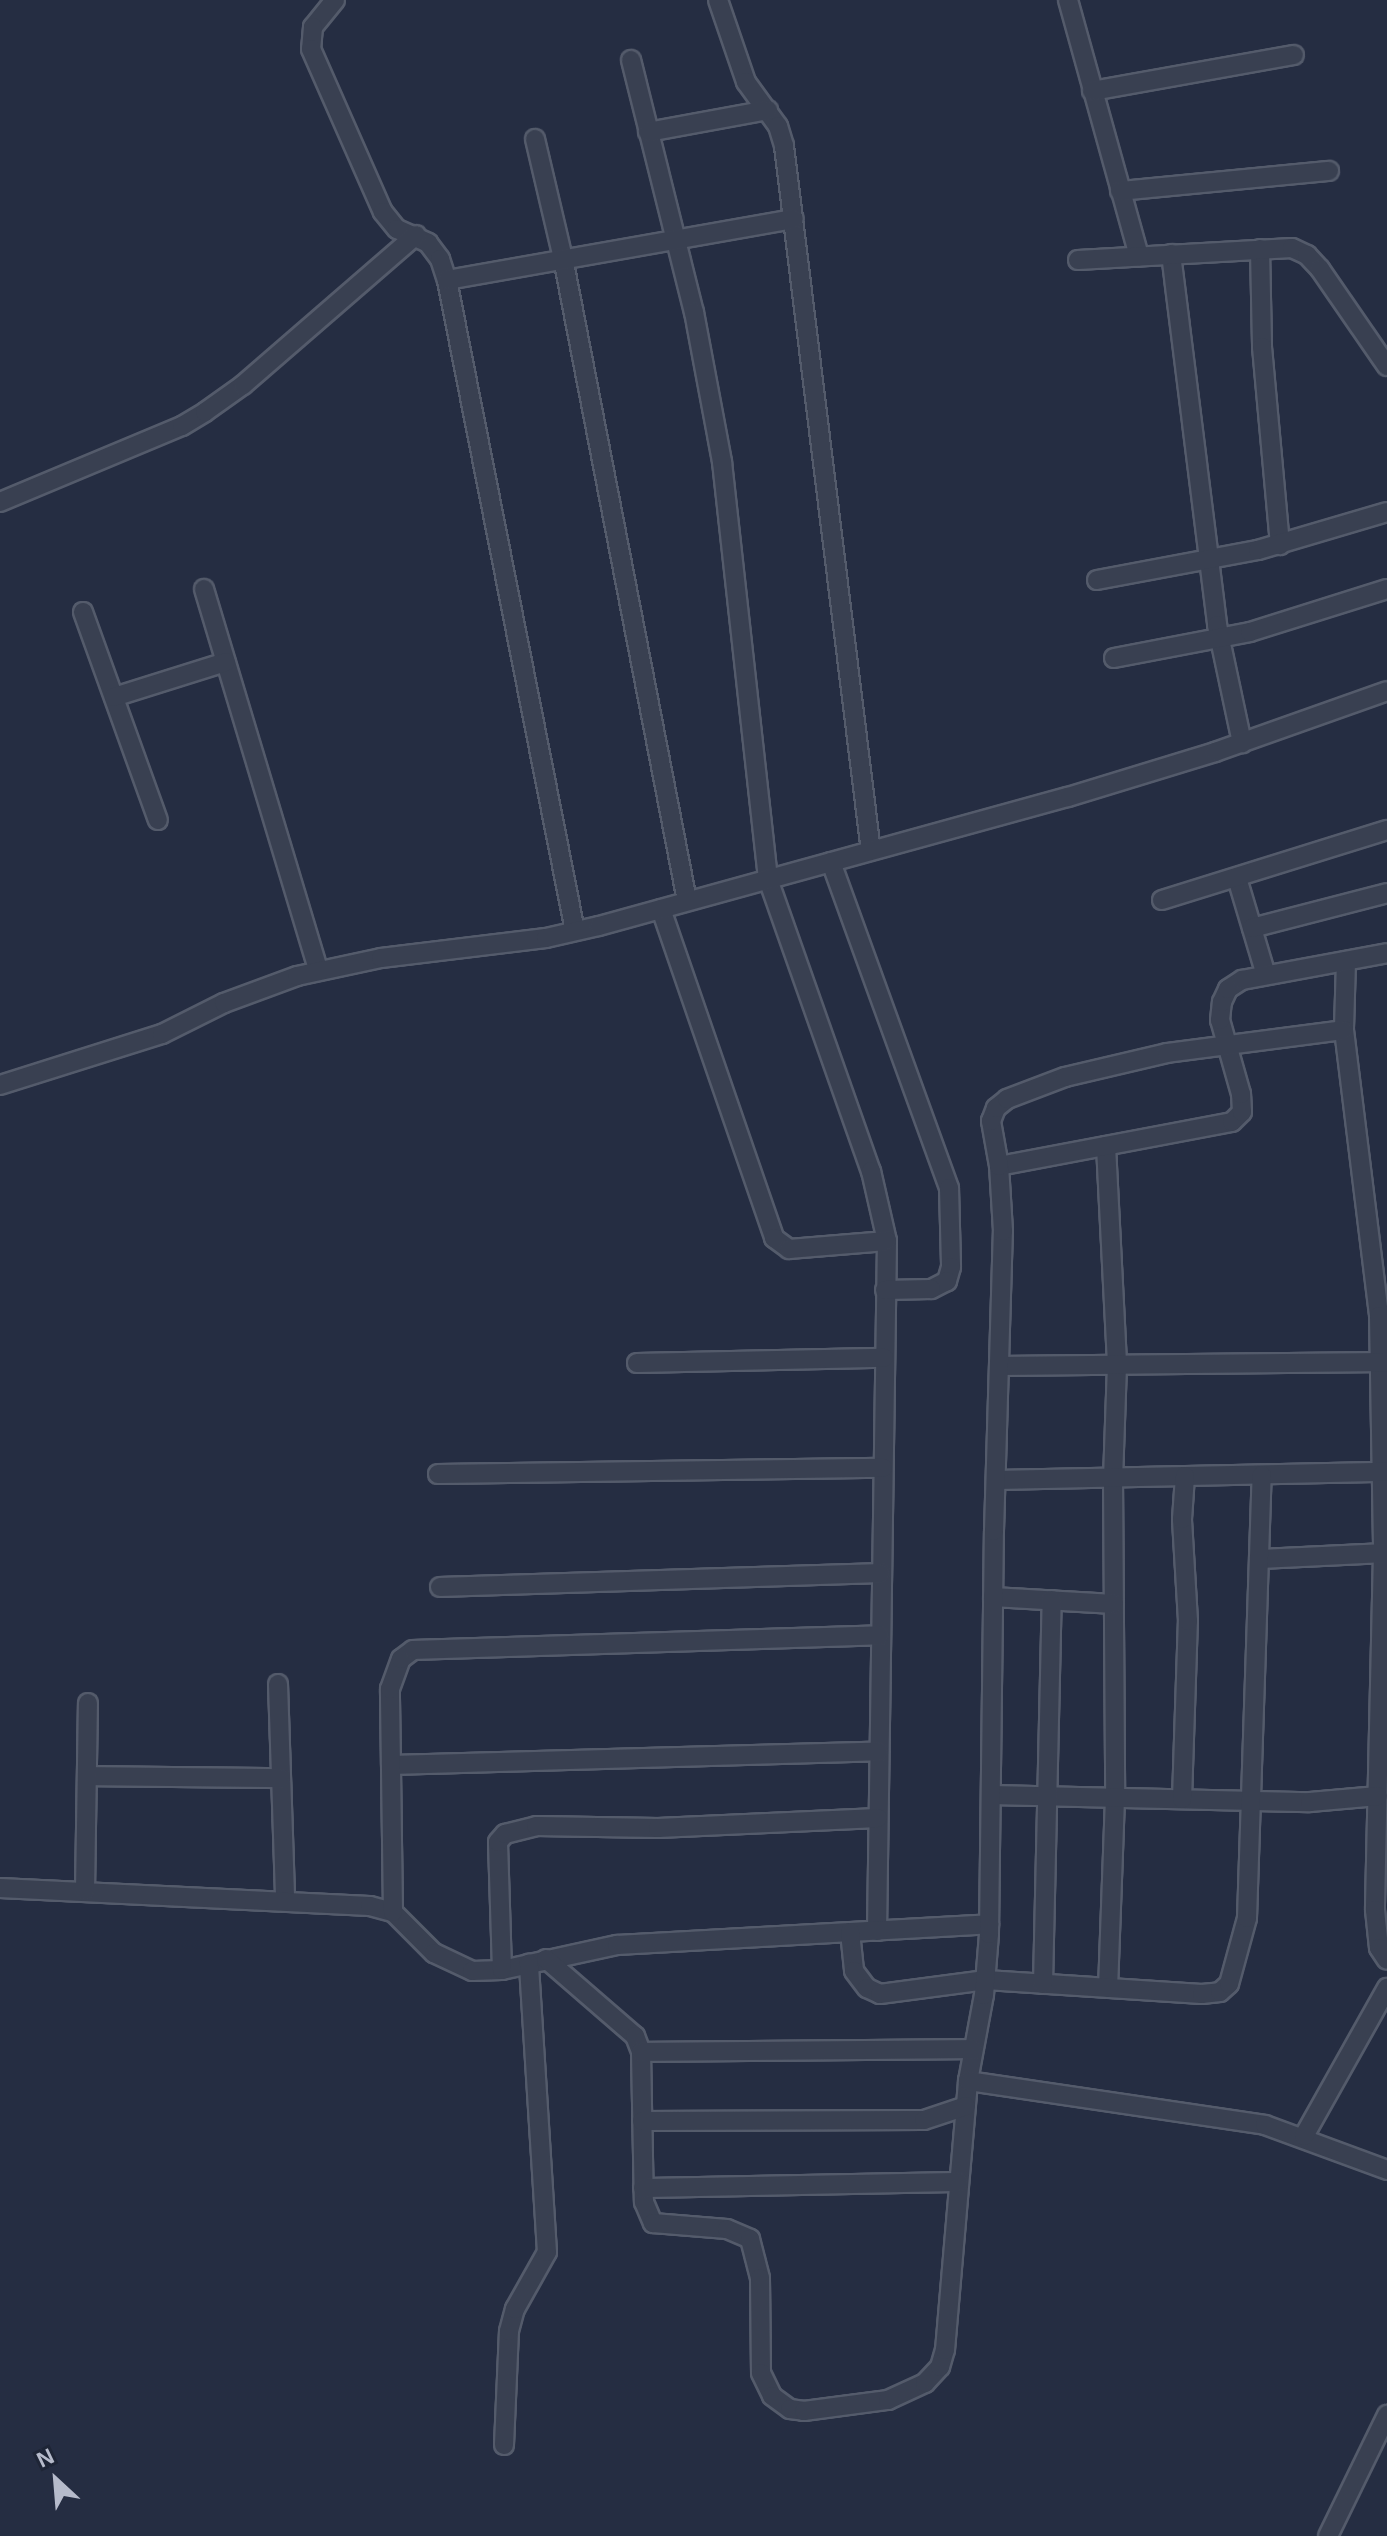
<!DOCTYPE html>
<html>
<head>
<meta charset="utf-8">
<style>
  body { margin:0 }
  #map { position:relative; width:1387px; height:2536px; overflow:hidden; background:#252d42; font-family:Helvetica,sans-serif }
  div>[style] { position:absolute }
  .roads { filter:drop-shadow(2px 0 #545b6b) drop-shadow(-2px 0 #545b6b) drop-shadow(0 2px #545b6b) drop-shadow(0 -2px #545b6b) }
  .street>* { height:18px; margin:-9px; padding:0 9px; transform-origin:9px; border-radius:9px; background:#394051 }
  span { translate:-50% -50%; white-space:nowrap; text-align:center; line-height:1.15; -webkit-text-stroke:8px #1e2536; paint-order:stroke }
  .north { position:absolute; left:16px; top:2440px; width:80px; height:80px; -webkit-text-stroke:6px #1e2536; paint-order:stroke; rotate:334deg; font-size:22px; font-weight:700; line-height:32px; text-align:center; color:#b6bbcb }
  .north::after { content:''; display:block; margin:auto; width:28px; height:36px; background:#b6bbcb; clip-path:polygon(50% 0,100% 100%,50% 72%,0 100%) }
</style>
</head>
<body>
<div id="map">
  <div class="roads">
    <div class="street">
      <div style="left:335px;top:0;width:35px;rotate:129deg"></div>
      <div style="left:313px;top:27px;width:22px;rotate:95deg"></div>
      <div style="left:311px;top:49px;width:178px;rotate:66.2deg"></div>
      <div style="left:383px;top:212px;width:22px;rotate:51deg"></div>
      <div style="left:397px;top:229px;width:34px;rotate:24deg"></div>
      <div style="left:428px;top:243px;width:20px;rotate:53deg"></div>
      <div style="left:440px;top:259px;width:22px;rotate:72deg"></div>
      <div style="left:447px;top:280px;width:663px;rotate:78.88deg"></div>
      <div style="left:718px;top:0;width:87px;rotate:71.1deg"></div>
      <div style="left:746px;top:82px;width:54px;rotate:54deg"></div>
      <div style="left:778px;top:126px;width:21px;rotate:73deg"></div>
      <div style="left:784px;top:146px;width:710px;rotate:82.97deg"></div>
      <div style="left:1068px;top:0;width:266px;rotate:74.5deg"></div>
      <div style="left:631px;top:60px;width:260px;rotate:76deg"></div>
      <div style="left:694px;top:312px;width:153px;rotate:79.4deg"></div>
      <div style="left:722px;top:462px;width:420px;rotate:83.7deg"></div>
      <div style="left:768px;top:879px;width:310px;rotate:70.6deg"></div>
      <div style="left:871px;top:1171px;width:72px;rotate:77.1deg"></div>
      <div style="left:887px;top:1241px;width:690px;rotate:90.83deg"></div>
      <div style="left:1092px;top:91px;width:205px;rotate:-10.1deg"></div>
      <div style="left:648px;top:132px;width:122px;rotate:-10.4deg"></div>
      <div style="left:535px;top:139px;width:122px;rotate:76.8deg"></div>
      <div style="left:563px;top:258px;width:655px;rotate:79.08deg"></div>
      <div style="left:1120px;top:191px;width:210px;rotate:-5.5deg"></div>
      <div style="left:1260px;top:249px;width:98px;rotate:88.8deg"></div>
      <div style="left:1262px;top:347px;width:199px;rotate:84.8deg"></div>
      <div style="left:1171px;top:254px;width:374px;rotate:82.9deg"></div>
      <div style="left:1217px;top:625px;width:121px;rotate:78deg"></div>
      <div style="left:1078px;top:260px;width:214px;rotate:-3.2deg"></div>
      <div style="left:1292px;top:248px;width:17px;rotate:25deg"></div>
      <div style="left:1307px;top:255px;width:19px;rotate:47deg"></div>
      <div style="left:1320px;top:269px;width:118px;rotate:55.4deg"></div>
      <div style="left:447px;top:280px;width:352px;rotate:-10deg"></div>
      <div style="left:0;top:502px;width:197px;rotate:-22.7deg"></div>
      <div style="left:182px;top:426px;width:27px;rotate:-31deg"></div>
      <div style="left:205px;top:412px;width:47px;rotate:-35.4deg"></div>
      <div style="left:243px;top:385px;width:229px;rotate:-40.9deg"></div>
      <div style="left:1097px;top:580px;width:164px;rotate:-10.6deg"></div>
      <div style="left:1258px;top:550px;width:134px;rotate:-16.4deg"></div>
      <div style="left:204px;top:589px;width:398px;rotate:73.3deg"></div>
      <div style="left:83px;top:612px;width:221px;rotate:70.2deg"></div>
      <div style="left:1114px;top:658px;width:138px;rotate:-10.8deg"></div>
      <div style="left:1250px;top:632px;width:144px;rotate:-17.4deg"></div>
      <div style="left:114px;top:697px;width:117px;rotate:-17.4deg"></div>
      <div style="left:831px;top:862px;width:347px;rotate:70.1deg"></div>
      <div style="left:949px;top:1188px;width:79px;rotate:88.5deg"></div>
      <div style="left:951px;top:1267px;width:15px;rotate:106deg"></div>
      <div style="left:947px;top:1281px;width:18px;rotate:153deg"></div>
      <div style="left:931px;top:1289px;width:46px;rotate:178.8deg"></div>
      <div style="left:1237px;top:878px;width:101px;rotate:73.4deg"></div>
      <div style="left:1162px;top:900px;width:236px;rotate:-17.3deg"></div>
      <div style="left:661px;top:909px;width:348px;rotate:71deg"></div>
      <div style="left:774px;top:1238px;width:19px;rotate:36deg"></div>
      <div style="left:789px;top:1249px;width:98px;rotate:-4.7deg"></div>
      <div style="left:1252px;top:928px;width:139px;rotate:-14.5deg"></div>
      <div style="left:1346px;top:961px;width:69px;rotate:91.7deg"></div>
      <div style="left:1344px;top:1030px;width:288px;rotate:83deg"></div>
      <div style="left:1379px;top:1316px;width:237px;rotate:89deg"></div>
      <div style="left:1383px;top:1553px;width:357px;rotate:91.3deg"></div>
      <div style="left:1375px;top:1910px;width:38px;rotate:84deg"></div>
      <div style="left:1379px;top:1948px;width:14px;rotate:56deg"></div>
      <div style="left:0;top:1085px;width:170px;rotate:-17.5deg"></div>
      <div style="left:162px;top:1034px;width:69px;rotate:-26.6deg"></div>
      <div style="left:224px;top:1003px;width:78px;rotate:-20.3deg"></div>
      <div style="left:297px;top:976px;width:86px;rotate:-12.1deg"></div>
      <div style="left:381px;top:958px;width:166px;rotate:-6.9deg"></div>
      <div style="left:546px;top:938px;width:54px;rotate:-12.8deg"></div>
      <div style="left:599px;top:926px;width:486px;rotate:-15.4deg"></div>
      <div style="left:1068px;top:797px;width:154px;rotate:-17deg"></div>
      <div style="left:1215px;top:752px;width:182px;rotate:-19.5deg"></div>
      <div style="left:1106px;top:1146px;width:219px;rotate:87.1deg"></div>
      <div style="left:1117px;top:1365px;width:113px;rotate:92deg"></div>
      <div style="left:1113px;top:1478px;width:320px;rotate:89.6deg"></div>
      <div style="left:1115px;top:1798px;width:190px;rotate:92.1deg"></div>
      <div style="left:999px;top:1166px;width:237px;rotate:-10.7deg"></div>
      <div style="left:1232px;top:1122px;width:14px;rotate:-45deg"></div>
      <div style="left:1242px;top:1112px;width:18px;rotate:-93deg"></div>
      <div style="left:1241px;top:1094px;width:77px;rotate:-105.8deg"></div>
      <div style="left:1220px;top:1020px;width:18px;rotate:-84deg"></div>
      <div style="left:1222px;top:1002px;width:14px;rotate:-65deg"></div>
      <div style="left:1228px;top:989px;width:17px;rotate:-33deg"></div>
      <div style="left:1242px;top:980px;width:147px;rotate:-10.5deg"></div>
      <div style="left:637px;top:1363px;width:247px;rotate:-1.2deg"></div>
      <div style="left:999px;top:1366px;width:388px;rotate:-0.6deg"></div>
      <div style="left:438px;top:1474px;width:445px;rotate:-0.8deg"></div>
      <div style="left:996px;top:1480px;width:391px;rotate:-1.2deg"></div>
      <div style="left:1259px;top:1559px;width:128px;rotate:-2.7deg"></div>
      <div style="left:440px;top:1587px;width:441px;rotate:-1.8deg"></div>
      <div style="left:993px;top:1597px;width:121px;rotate:3.3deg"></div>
      <div style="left:278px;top:1684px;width:216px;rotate:88.1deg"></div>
      <div style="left:391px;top:1765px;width:488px;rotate:-1.6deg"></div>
      <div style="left:87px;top:1776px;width:194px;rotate:0.6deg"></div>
      <div style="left:991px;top:1795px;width:319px;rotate:1.3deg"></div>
      <div style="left:1310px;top:1802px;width:68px;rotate:-5deg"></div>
      <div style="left:1182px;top:1799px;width:178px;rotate:-88.1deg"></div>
      <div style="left:1188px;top:1621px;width:102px;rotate:-93.4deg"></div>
      <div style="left:1182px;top:1519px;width:43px;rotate:-86deg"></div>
      <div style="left:0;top:1888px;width:370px;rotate:2.8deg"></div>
      <div style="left:370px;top:1906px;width:24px;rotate:15deg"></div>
      <div style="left:393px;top:1912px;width:58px;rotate:45deg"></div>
      <div style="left:434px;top:1953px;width:42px;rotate:25.3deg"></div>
      <div style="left:472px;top:1971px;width:30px;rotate:-2deg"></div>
      <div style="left:502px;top:1970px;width:118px;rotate:-12.3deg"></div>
      <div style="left:617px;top:1945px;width:373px;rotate:-3.2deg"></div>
      <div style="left:85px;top:1891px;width:188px;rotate:-89.1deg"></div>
      <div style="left:393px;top:1912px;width:223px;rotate:-90.8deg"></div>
      <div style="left:390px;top:1689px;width:32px;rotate:-70deg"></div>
      <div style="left:401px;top:1659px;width:15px;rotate:-37deg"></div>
      <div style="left:413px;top:1650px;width:467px;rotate:-1.8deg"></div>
      <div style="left:850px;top:1932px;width:39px;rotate:84deg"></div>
      <div style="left:854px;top:1971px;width:21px;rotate:53deg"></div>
      <div style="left:867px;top:1988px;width:14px;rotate:25deg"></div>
      <div style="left:880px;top:1994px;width:107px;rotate:-7.5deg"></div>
      <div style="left:986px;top:1980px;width:216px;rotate:3.7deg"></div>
      <div style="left:1202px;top:1994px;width:18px;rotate:-6deg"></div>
      <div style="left:1220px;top:1992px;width:12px;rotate:-42deg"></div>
      <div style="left:1229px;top:1984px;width:68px;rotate:-74.7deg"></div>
      <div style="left:1247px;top:1918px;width:443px;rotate:-88.1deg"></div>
      <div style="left:546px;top:1959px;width:118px;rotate:40.9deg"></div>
      <div style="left:635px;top:2036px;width:17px;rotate:69deg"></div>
      <div style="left:641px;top:2052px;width:150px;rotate:88.9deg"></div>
      <div style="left:644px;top:2202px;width:23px;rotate:67deg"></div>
      <div style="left:653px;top:2223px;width:74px;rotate:4.6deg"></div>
      <div style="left:727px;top:2229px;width:25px;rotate:23deg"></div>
      <div style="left:750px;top:2239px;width:40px;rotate:75.6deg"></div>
      <div style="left:760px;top:2278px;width:95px;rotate:89.4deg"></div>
      <div style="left:761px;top:2373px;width:25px;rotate:64deg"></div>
      <div style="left:772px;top:2396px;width:22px;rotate:36deg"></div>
      <div style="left:790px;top:2409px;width:14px;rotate:8deg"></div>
      <div style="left:804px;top:2411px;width:85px;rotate:-7.5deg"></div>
      <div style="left:888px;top:2400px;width:41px;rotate:-24.7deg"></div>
      <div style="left:925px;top:2383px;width:22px;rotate:-47deg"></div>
      <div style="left:940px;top:2367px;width:18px;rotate:-74deg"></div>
      <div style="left:945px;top:2350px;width:270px;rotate:-85.1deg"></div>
      <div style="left:968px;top:2081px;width:87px;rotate:-79.5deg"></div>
      <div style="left:984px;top:1995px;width:61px;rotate:-85.3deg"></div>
      <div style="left:989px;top:1934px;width:403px;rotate:-89.3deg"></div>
      <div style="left:994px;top:1531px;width:300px;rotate:-88.3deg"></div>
      <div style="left:1003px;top:1231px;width:65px;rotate:-93.5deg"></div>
      <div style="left:999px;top:1166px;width:46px;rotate:-100.1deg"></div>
      <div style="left:991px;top:1121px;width:14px;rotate:-69deg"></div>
      <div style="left:996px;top:1108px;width:14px;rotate:-39deg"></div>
      <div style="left:1007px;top:1099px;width:62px;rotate:-20.8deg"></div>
      <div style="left:1065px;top:1077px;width:105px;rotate:-13.2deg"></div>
      <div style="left:1167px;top:1053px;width:178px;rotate:-7.4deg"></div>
      <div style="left:502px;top:1970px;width:128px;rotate:-91.8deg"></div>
      <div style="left:498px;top:1842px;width:11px;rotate:-49deg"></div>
      <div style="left:505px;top:1834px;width:32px;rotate:-14deg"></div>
      <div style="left:536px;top:1826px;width:122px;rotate:0.9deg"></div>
      <div style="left:658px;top:1828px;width:220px;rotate:-2.6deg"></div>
      <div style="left:1043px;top:1984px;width:384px;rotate:-88.7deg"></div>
      <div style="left:641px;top:2052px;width:332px;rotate:-0.5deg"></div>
      <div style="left:968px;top:2081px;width:300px;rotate:8.4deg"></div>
      <div style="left:1265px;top:2125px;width:130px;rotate:20.2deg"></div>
      <div style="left:642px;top:2121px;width:282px;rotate:-0.2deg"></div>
      <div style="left:924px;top:2120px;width:44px;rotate:-18.4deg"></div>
      <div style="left:1304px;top:2136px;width:170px;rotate:-60.7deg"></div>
      <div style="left:643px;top:2188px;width:316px;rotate:-1.1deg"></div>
      <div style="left:504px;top:2445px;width:114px;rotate:-87.5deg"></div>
      <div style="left:509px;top:2331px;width:23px;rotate:-75deg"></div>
      <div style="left:515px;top:2309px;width:65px;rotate:-60.7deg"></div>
      <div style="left:547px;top:2252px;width:289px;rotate:-93.6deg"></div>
      <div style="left:1328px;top:2536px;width:135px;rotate:-64deg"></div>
    </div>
  </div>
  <div class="north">N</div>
</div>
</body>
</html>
